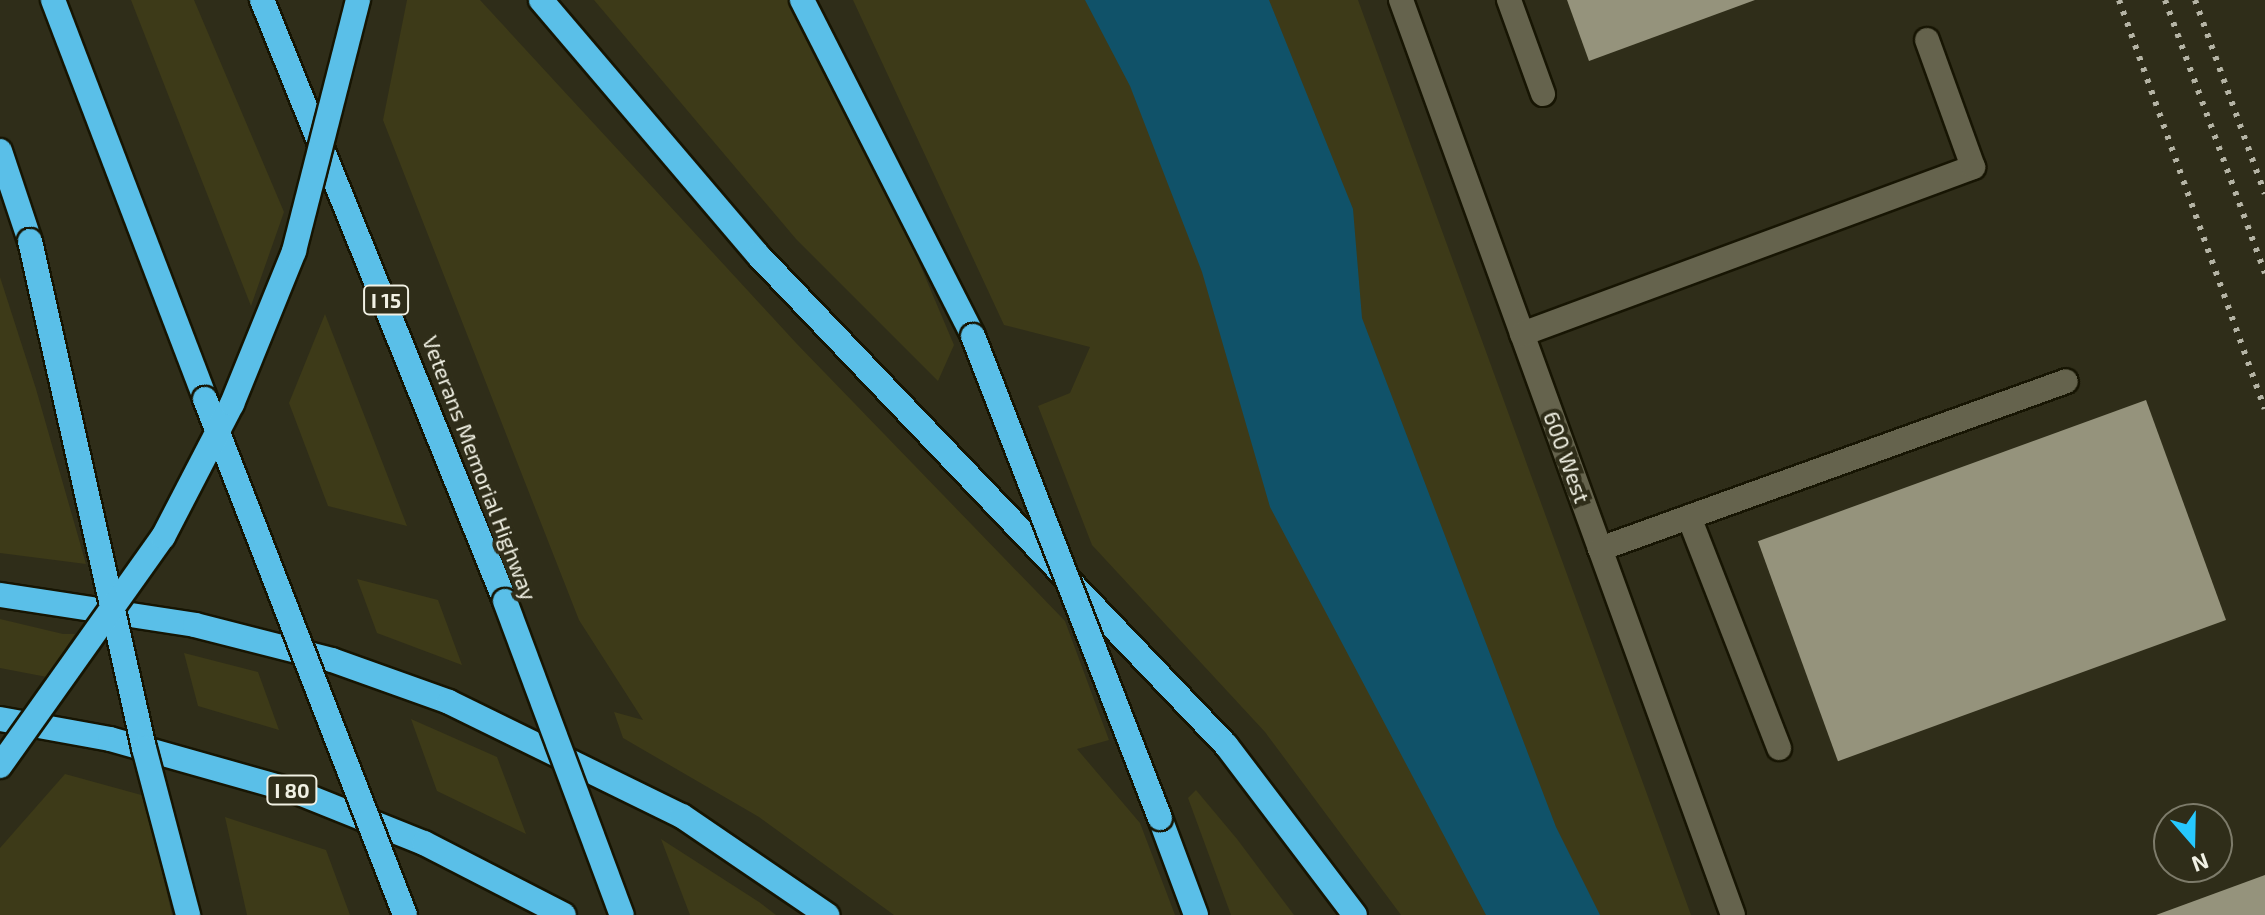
<!DOCTYPE html>
<html>
<head>
<meta charset="utf-8">
<style>
  body { margin:0 }
  #map { position:relative; width:2265px; height:915px; overflow:hidden; background:#2f2d19; font-family:"Exo 2",sans-serif }
  div>[style] { position:absolute }
  .green>* { inset:0; background:#3d3a18 }
  .water>* { inset:0; background:#105269 }
  .building>* { inset:0; background:#95937c; transform-origin:0 0 }
  .roads { filter:drop-shadow(2px 0 #171503) drop-shadow(-2px 0 #171503) drop-shadow(0 2px #171503) drop-shadow(0 -2px #171503) }
  .minor>* { height:24px; margin:-12px; padding:0 12px; transform-origin:12px; border-radius:12px; background:#65634d }
  .highway>* { height:24px; margin:-12px; padding:0 12px; transform-origin:12px; border-radius:12px; background:#5abfe8 }
  .rail>* { height:6px; margin-top:-3px; transform-origin:0; background:repeating-linear-gradient(90deg,#b5b4a5 0 4px,transparent 0 12px) }
  .bridges { filter:drop-shadow(2px 0 #171503) drop-shadow(-2px 0 #171503) drop-shadow(0 2px #171503) drop-shadow(0 -2px #171503) }
  .highway-bridge>* { height:24px; margin:-12px; padding:0 12px; transform-origin:12px; border-radius:12px; background:#5abfe8 }
  span { translate:-50% -50%; white-space:nowrap; text-align:center; line-height:1.15; -webkit-text-stroke:8px #2f2d19; paint-order:stroke }
  .shield-label span { padding:2px 6px; background:#2f2d19; border:2px solid; border-radius:6px; -webkit-text-stroke-width:0 }
  .shield-label { font-size:20px; color:#f1f1e4; font-weight:700 }
  .street-label { font-size:22px; color:#f1f1e4 }
  .north { position:absolute; left:2153px; top:803px; width:80px; height:80px; box-sizing:border-box; background:#2f2d19; border:2px solid #7d7b6a; border-radius:50%; rotate:160deg; font-size:22px; font-weight:700; line-height:32px; text-align:center; color:#f1f1e4 }
  .north::after { content:''; display:block; margin:auto; width:28px; height:36px; background:#26c8fe; clip-path:polygon(50% 0,100% 100%,50% 72%,0 100%) }
</style>
</head>
<body>
<div id="map">
  <div class="green">
    <div style="clip-path:polygon(131px 0,194px 0,284px 212px,251px 306px)"></div>
    <div style="clip-path:polygon(407px 0,480px 0,797px 344px,1065px 621px,1109px 740px,1077px 749px,1140px 823px,1175px 915px,894px 915px,759px 817px,623px 738px,614px 712px,643px 720px,579px 620px,383px 120px)"></div>
    <div style="clip-path:polygon(594px 0,796px 0,893px 201px,954px 345px,938px 381px,796px 239px)"></div>
    <div style="clip-path:polygon(853px 0,1358px 0,1691px 915px,1401px 915px,1265px 732px,1092px 545px,1038px 406px,1070px 393px,1090px 347px,1004px 325px)"></div>
    <div style="clip-path:polygon(0 277px,36px 389px,86px 564px,0 553px)"></div>
    <div style="clip-path:polygon(325px 314px,407px 526px,328px 506px,289px 403px)"></div>
    <div style="clip-path:polygon(357px 579px,438px 600px,462px 665px,377px 633px)"></div>
    <div style="clip-path:polygon(0 619px,63px 634px,75px 634px,47px 677px,0 668px)"></div>
    <div style="clip-path:polygon(184px 653px,258px 672px,279px 730px,198px 706px)"></div>
    <div style="clip-path:polygon(411px 719px,497px 757px,526px 834px,437px 791px)"></div>
    <div style="clip-path:polygon(65px 774px,145px 796px,172px 915px,0 915px,0 848px)"></div>
    <div style="clip-path:polygon(1196px 790px,1237px 839px,1294px 915px,1231px 915px,1188px 798px)"></div>
    <div style="clip-path:polygon(225px 817px,326px 850px,350px 915px,247px 915px)"></div>
    <div style="clip-path:polygon(661px 839px,759px 902px,776px 915px,690px 915px)"></div>
  </div>
  <div class="water">
    <div style="clip-path:polygon(1085px 0,1269px 0,1353px 209px,1362px 318px,1556px 827px,1600px 915px,1486px 915px,1270px 507px,1202px 272px,1130px 86px)"></div>
  </div>
  <div class="building">
    <div style="clip-path:polygon(1567px 0,1755px 0,1589px 61px)"></div>
    <div style="left:2146px;top:400px;width:234px;height:413px;rotate:70deg"></div>
    <div style="clip-path:polygon(2265px 875px,2265px 915px,2156px 915px)"></div>
  </div>
  <div class="roads">
    <div class="minor">
      <div style="left:1401px;top:0;width:973px;rotate:70.06deg"></div>
      <div style="left:1509px;top:0;width:100px;rotate:70.1deg"></div>
      <div style="left:1522px;top:334px;width:481px;rotate:-20.3deg"></div>
      <div style="left:1973px;top:167px;width:135px;rotate:-109.9deg"></div>
      <div style="left:1689px;top:517px;width:248px;rotate:68.7deg"></div>
      <div style="left:1600px;top:549px;width:495px;rotate:-19.8deg"></div>
    </div>
    <div class="highway">
      <div style="left:53px;top:0;width:427px;rotate:69.1deg"></div>
      <div style="left:262px;top:0;width:648px;rotate:67.99deg"></div>
      <div style="left:541px;top:0;width:335px;rotate:49.6deg"></div>
      <div style="left:758px;top:255px;width:678px;rotate:46.32deg"></div>
      <div style="left:1226px;top:745px;width:213px;rotate:52.8deg"></div>
      <div style="left:802px;top:0;width:377px;rotate:63deg"></div>
      <div style="left:0;top:151px;width:95px;rotate:71.6deg"></div>
      <div style="left:0;top:595px;width:197px;rotate:8.7deg"></div>
      <div style="left:195px;top:625px;width:141px;rotate:14.3deg"></div>
      <div style="left:332px;top:660px;width:124px;rotate:19.7deg"></div>
      <div style="left:449px;top:702px;width:259px;rotate:26.1deg"></div>
      <div style="left:682px;top:816px;width:176px;rotate:34.3deg"></div>
      <div style="left:0;top:719px;width:112px;rotate:10.3deg"></div>
      <div style="left:110px;top:739px;width:194px;rotate:15.8deg"></div>
      <div style="left:297px;top:792px;width:137px;rotate:21.9deg"></div>
      <div style="left:424px;top:843px;width:157px;rotate:27.2deg"></div>
      <div style="left:1160px;top:818px;width:103px;rotate:69.6deg"></div>
    </div>
  </div>
  <div class="rail">
    <div style="left:2119px;top:0;width:434px;rotate:70.4deg"></div>
    <div style="left:2165px;top:0;width:291px;rotate:69.9deg"></div>
    <div style="left:2195px;top:0;width:206px;rotate:70.2deg"></div>
  </div>
  <div class="bridges">
    <div class="highway-bridge">
      <div style="left:30px;top:241px;width:520px;rotate:77.33deg"></div>
      <div style="left:144px;top:748px;width:173px;rotate:75.2deg"></div>
      <div style="left:973px;top:336px;width:517px;rotate:68.8deg"></div>
      <div style="left:205px;top:399px;width:553px;rotate:68.81deg"></div>
      <div style="left:505px;top:601px;width:335px;rotate:69.6deg"></div>
      <div style="left:0;top:766px;width:281px;rotate:-54.6deg"></div>
      <div style="left:163px;top:537px;width:150px;rotate:-62.6deg"></div>
      <div style="left:232px;top:404px;width:165px;rotate:-67.9deg"></div>
      <div style="left:294px;top:251px;width:259px;rotate:-75.7deg"></div>
    </div>
  </div>
  <div class="shield-label">
    <span style="left:386px;top:300px">I 15</span>
    <span style="left:292px;top:790px">I 80</span>
  </div>
  <div class="street-label">
    <span style="left:1567px;top:457px;rotate:70deg">600 West</span>
    <span style="left:480px;top:468px;rotate:69deg">Veterans Memorial Highway</span>
  </div>
  <div class="north">N</div>
</div>
</body>
</html>
